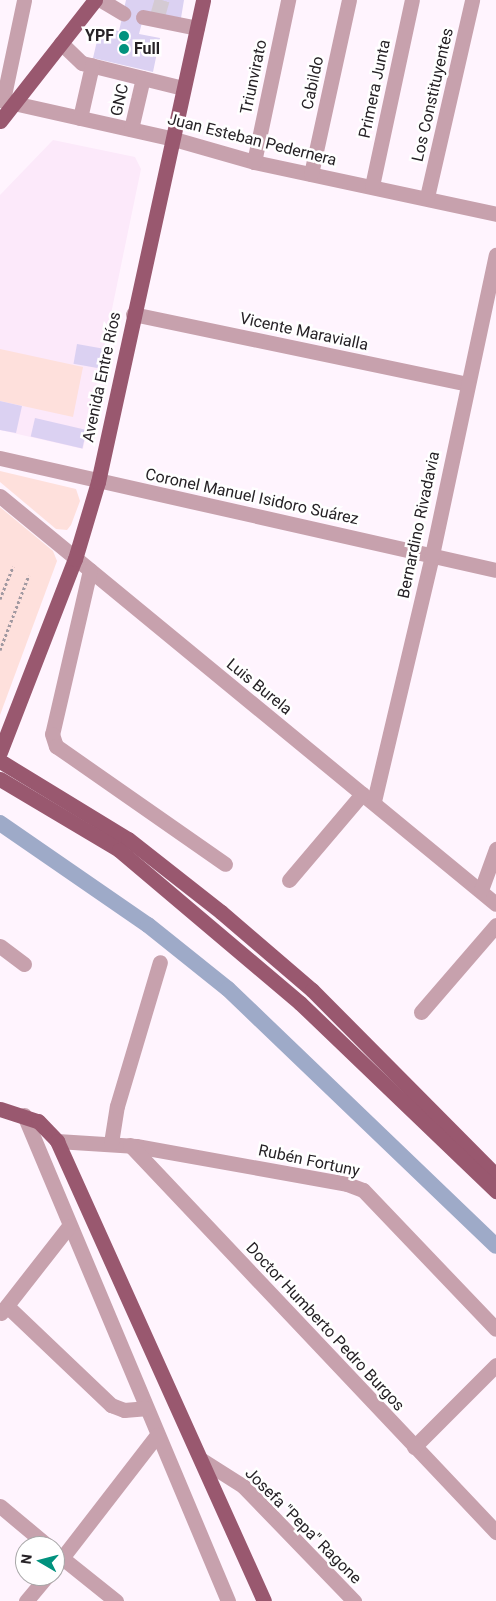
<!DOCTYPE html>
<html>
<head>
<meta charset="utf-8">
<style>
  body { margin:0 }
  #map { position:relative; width:496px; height:1601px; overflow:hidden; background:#fff4fe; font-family:Roboto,sans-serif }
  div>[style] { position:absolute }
  .built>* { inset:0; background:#fce9fa }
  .green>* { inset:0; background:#fee0dc }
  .canal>* { height:16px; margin:-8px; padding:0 8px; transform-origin:8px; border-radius:8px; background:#9eaac8 }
  .building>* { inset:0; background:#dbd1f2; transform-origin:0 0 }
  .minor-tunnel>* { height:15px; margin-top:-7.5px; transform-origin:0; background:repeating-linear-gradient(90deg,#d4cad3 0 15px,transparent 0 23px) }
  .path>* { height:3px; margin-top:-1.5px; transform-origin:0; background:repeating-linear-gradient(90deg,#a199a1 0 2.5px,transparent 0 5px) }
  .minor>* { height:15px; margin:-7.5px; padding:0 7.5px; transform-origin:7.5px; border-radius:7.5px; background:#c7a1ad }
  .major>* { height:15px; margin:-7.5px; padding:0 7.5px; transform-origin:7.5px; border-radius:7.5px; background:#99586f }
  .dots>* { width:14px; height:14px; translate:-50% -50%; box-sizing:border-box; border:2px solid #fff; border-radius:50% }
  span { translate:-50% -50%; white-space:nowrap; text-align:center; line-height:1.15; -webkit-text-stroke:5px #fff; paint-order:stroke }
  .poi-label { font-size:16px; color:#262226; font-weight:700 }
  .right { translate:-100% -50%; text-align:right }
  .left { translate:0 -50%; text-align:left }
  .street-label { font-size:16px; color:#262226 }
  .north { position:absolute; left:15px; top:1536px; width:50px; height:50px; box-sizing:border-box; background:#fff; border:1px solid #a8a7a8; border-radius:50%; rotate:278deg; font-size:14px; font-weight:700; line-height:20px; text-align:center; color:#262226 }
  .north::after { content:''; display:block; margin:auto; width:18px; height:22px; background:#01927e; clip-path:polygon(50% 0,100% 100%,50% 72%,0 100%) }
</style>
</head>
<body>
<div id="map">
  <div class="built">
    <div style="clip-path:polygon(53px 140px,135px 157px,141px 169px,83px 449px,0 430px,0 195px)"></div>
  </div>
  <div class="green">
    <div style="clip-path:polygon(0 349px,83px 367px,73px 417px,0 401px)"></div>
    <div style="clip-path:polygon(0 471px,76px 489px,80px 501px,71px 525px,67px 530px,56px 529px,0 482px)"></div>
    <div style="clip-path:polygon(0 507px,53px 551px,57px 561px,0 715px)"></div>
  </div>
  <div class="canal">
    <div style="left:0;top:823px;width:180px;rotate:34.6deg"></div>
    <div style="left:148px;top:925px;width:102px;rotate:38.7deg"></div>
    <div style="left:228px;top:989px;width:371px;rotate:43.8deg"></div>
  </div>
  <div class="building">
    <div style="clip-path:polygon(126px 0,184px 0,181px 18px,145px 11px,139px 34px,160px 38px,153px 72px,93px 58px,100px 28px,119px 31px)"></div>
    <div style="left:77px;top:344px;width:27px;height:20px;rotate:10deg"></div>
    <div style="clip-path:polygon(0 401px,22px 406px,16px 433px,0 430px)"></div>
    <div style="left:35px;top:418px;width:53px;height:19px;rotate:13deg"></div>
  </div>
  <div class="minor-tunnel">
    <div style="left:158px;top:14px;width:15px;rotate:-74deg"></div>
  </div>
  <div class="path">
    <div style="left:0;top:599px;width:35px;rotate:-68deg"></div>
    <div style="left:0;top:650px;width:80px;rotate:-68.9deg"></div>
  </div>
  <div class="minor">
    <div style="left:101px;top:0;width:26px;rotate:31deg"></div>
    <div style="left:143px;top:17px;width:55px;rotate:11.5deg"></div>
    <div style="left:61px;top:43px;width:29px;rotate:44deg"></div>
    <div style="left:82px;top:63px;width:104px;rotate:13.9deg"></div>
    <div style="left:0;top:100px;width:178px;rotate:12.6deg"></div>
    <div style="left:174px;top:139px;width:83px;rotate:16deg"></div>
    <div style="left:254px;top:162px;width:248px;rotate:12.1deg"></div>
    <div style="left:3px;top:100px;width:102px;rotate:-78.1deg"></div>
    <div style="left:80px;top:118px;width:54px;rotate:-77.2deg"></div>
    <div style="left:131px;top:129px;width:52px;rotate:-76.8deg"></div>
    <div style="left:254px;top:162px;width:166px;rotate:-78.1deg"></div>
    <div style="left:311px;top:174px;width:178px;rotate:-77.7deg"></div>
    <div style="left:372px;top:186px;width:190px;rotate:-77.9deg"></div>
    <div style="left:427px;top:197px;width:202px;rotate:-77.1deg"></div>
    <div style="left:133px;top:314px;width:341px;rotate:11.8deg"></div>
    <div style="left:0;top:458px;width:508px;rotate:12.72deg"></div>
    <div style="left:0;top:496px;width:642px;rotate:39.44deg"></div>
    <div style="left:90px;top:570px;width:168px;rotate:103deg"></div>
    <div style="left:52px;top:734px;width:13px;rotate:72deg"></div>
    <div style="left:56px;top:746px;width:206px;rotate:34.9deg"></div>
    <div style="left:374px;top:801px;width:253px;rotate:-76.7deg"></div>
    <div style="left:432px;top:555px;width:307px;rotate:-78deg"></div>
    <div style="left:289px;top:880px;width:113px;rotate:-49.7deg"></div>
    <div style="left:481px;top:890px;width:44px;rotate:-69.9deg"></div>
    <div style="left:0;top:946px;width:30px;rotate:37deg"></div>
    <div style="left:421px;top:1012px;width:115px;rotate:-49.2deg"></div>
    <div style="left:24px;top:1115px;width:527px;rotate:67.23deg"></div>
    <div style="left:57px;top:1141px;width:79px;rotate:3.6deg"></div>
    <div style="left:136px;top:1146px;width:214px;rotate:10.2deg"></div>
    <div style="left:347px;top:1184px;width:17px;rotate:21deg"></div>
    <div style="left:363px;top:1190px;width:192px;rotate:46.3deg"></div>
    <div style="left:111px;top:1143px;width:37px;rotate:-81deg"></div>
    <div style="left:117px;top:1106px;width:150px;rotate:-73.4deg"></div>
    <div style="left:130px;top:1145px;width:533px;rotate:46.6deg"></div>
    <div style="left:7px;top:1306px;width:144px;rotate:43.6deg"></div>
    <div style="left:111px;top:1405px;width:14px;rotate:21deg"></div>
    <div style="left:124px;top:1410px;width:21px;rotate:-5deg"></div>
    <div style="left:1px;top:1313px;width:110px;rotate:-52deg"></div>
    <div style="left:414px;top:1447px;width:116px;rotate:-45deg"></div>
    <div style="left:202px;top:1460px;width:49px;rotate:32.4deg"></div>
    <div style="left:243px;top:1486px;width:160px;rotate:46deg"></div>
    <div style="left:0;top:1506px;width:62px;rotate:39.8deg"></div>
    <div style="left:56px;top:1553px;width:77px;rotate:38.7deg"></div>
    <div style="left:55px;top:1567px;width:167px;rotate:-52.3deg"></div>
    <div style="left:26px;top:1601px;width:33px;rotate:-50deg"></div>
  </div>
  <div class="major">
    <div style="left:0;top:121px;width:154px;rotate:-51.9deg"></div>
    <div style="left:0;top:752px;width:207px;rotate:-68.8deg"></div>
    <div style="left:75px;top:559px;width:80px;rotate:-73.4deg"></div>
    <div style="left:98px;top:482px;width:493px;rotate:-77.7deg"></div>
    <div style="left:0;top:761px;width:150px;rotate:31.4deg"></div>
    <div style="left:128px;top:839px;width:118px;rotate:38.1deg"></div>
    <div style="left:221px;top:912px;width:120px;rotate:40.6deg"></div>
    <div style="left:312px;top:990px;width:261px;rotate:45.2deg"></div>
    <div style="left:0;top:779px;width:139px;rotate:30.8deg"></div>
    <div style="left:119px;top:850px;width:237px;rotate:40.2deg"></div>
    <div style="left:300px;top:1003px;width:272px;rotate:43.8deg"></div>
    <div style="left:0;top:1109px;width:40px;rotate:18deg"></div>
    <div style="left:38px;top:1121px;width:28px;rotate:46deg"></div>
    <div style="left:57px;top:1141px;width:504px;rotate:65.77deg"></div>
  </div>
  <div class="dots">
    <div style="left:124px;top:36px;background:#01927e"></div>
    <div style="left:124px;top:49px;background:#01927e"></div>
  </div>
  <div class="poi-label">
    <span class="right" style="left:114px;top:36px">YPF</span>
    <span class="left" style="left:134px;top:49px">Full</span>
  </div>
  <div class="street-label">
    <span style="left:254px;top:77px;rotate:-78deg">Triunvirato</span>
    <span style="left:313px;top:83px;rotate:-78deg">Cabildo</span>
    <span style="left:375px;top:89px;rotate:-78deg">Primera Junta</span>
    <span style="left:433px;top:95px;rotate:-77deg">Los Constituyentes</span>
    <span style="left:120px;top:100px;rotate:-77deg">GNC</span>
    <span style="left:252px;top:140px;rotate:14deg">Juan Esteban Pedernera</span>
    <span style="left:304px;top:332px;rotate:12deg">Vicente Maravialla</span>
    <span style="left:102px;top:377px;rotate:-78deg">Avenida Entre Ríos</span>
    <span style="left:252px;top:497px;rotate:12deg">Coronel Manuel Isidoro Suárez</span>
    <span style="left:419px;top:525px;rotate:-78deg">Bernardino Rivadavia</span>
    <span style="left:259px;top:687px;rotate:39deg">Luis Burela</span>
    <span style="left:309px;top:1161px;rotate:12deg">Rubén Fortuny</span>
    <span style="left:325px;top:1327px;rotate:47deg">Doctor Humberto Pedro Burgos</span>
    <span style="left:303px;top:1526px;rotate:45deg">Josefa "Pepa" Ragone</span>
  </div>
  <div class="north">N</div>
</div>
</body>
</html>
